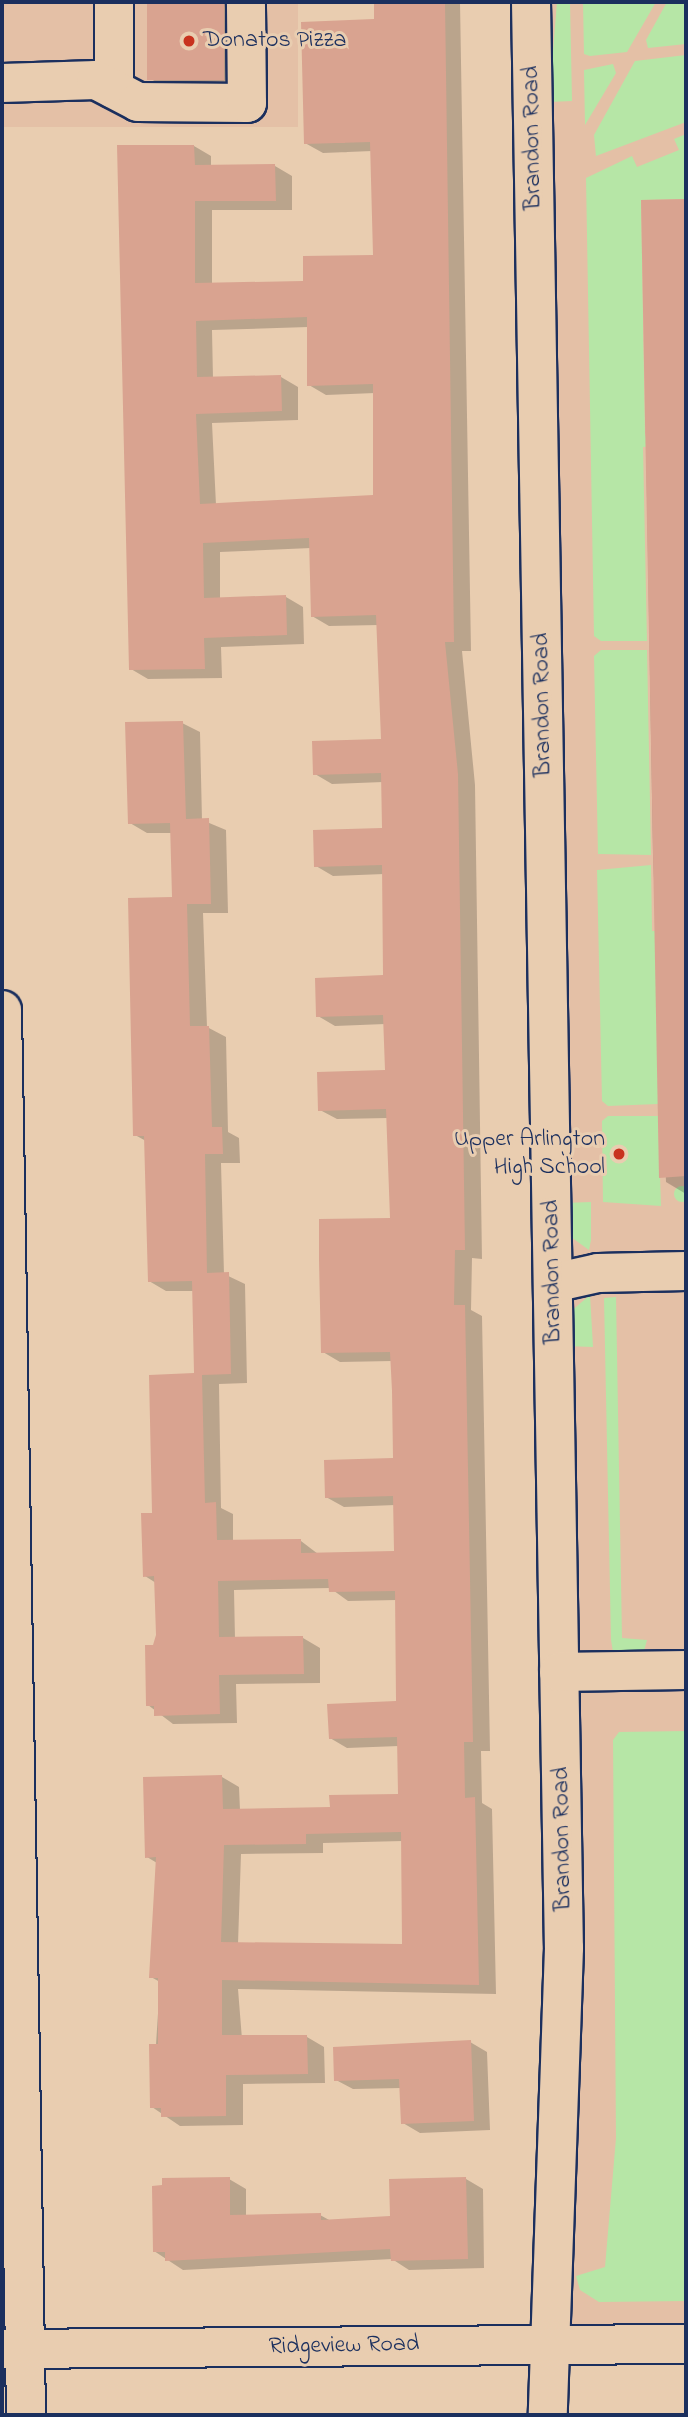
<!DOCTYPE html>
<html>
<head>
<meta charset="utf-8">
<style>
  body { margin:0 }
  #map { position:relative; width:688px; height:2417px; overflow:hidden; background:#e9cdb0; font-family:"Indie Flower",sans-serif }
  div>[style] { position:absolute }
  .built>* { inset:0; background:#e4c0a6; transform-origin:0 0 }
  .green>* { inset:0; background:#b6e6a6 }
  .round { border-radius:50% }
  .shadow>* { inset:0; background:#0003 }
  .building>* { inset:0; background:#d9a390; transform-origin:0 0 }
  .roads { filter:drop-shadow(2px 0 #1b2f5e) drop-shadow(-2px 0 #1b2f5e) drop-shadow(0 2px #1b2f5e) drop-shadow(0 -2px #1b2f5e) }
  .minor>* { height:38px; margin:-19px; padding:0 19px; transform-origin:19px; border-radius:19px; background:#e9cdb0 }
  .major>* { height:38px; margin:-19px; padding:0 19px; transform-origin:19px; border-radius:19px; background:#e9cdb0 }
  .dots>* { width:19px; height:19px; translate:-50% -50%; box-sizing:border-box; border:4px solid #e9cdb0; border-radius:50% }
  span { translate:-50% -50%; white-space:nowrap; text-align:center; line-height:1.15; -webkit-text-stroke:6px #e9cdb0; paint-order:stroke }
  .poi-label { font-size:24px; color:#1b2f5e }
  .left { translate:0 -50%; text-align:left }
  .right { translate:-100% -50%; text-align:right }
  .street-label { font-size:24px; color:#1b2f5e }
  .frame { position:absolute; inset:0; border:4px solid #1b2f5e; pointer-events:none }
</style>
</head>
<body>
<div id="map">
  <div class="built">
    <div style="left:2px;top:2px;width:296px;height:125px"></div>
    <div style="clip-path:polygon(531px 2px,686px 2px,686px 2344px,547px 2345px,564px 1948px)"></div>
  </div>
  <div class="green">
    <div style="clip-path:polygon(557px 2px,570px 2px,572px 101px,549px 102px)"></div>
    <div style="clip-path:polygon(583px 2px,656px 2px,627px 52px,590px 56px,584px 54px)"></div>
    <div style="clip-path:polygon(667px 2px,686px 2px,686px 44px,648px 48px,646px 40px)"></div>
    <div style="clip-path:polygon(686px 55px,686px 122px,596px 156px,594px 135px,635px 61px)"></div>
    <div style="clip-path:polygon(613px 64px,616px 73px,585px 125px,584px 70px)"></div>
    <div style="clip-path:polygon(686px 134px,686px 199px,641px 200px,645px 435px,658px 446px,643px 447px,647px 641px,601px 641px,594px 636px,586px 178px,632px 156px,637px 167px,679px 150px,674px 139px)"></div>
    <div style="clip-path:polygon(601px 650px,647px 650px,651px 855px,598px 854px,594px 656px)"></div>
    <div style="clip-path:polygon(651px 865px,652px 931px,667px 931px,658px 1104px,608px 1106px,602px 1101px,597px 870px)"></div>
    <div style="clip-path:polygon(608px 1116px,658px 1116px,661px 1206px,603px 1202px,602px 1121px)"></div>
    <div class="round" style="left:674px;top:1186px;width:16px;height:16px"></div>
    <div style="clip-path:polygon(591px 1202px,591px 1240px,589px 1250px,571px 1237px,564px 1203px)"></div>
    <div style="clip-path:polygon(590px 1295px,593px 1347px,566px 1346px,570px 1312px)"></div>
    <div style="clip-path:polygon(616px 1297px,622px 1638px,647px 1640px,644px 1651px,613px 1652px,611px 1640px,604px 1298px)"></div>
    <div style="clip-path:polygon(686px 1731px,686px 2301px,599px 2302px,580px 2290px,576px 2276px,605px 2267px,616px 2138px,613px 1740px,619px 1732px)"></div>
  </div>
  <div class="shadow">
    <div style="clip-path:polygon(148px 2px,254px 2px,252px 96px,178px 95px,151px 79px)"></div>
    <div style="clip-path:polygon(evenodd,376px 2px,460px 2px,471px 651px,462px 651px,475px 785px,482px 1259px,472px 1258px,471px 1310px,482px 1316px,490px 1751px,481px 1751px,482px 1803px,492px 1809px,496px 1994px,238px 1989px,242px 2039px,307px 2037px,324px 2047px,325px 2083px,243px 2084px,243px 2125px,180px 2126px,152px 2107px,160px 1982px,151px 1977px,157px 1863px,147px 1857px,222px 1777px,239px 1787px,240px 1810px,331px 1809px,400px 1795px,399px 1746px,347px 1748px,330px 1738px,398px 1703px,397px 1600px,348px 1601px,330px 1588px,234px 1590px,235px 1639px,303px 1638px,320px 1648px,320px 1683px,236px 1684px,237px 1723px,173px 1724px,148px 1705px,157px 1635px,156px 1583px,145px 1576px,154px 1514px,195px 1375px,194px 1291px,166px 1291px,149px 1281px,146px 1141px,135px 1135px,173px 899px,172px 833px,147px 833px,130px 823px,182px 723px,200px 732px,202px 820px,226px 830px,228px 913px,203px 913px,207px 1027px,226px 1037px,228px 1132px,239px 1138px,240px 1163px,221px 1163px,224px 1274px,245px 1284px,247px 1383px,219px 1384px,221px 1508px,233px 1514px,233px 1542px,301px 1541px,318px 1554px,396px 1553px,395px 1505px,344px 1507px,326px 1497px,395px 1459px,392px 1361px,340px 1362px,323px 1352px,391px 1219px,388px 1118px,337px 1119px,320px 1110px,387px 1072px,385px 1024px,335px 1026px,318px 1016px,385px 977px,384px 874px,333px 876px,316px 866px,384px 830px,383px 782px,332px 784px,315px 774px,383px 740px,379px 625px,329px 626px,312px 616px,311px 548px,220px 552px,220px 599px,286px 597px,303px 607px,304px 644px,221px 647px,222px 678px,148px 679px,131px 669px,194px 146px,211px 156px,211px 167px,275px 166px,292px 176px,292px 210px,212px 210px,212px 285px,305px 283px,375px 257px,372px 151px,323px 153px,305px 143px,376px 20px,376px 2px,308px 327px,309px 385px,326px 395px,375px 393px,375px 497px,216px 505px,212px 423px,298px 420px,298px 387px,281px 377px,213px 379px,212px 330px,308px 327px,376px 2px,403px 1841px,404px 1946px,238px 1944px,241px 1854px,323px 1853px,323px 1843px,403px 1841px)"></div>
    <div style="clip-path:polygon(642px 201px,686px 201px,686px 1194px,666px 1182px,653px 855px)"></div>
    <div style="clip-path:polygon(470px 2042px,487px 2052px,490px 2130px,420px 2133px,403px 2123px,401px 2088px,353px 2089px,336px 2080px)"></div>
    <div style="clip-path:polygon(229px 2179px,246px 2189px,246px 2216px,320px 2215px,331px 2221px,392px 2218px,466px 2179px,483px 2189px,484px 2268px,409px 2270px,392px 2259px,183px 2270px,154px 2251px)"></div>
  </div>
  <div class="building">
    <div style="left:147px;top:2px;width:77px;height:78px"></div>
    <div style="clip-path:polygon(evenodd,374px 2px,445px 2px,454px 642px,445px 642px,458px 774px,465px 1250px,455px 1250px,454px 1305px,465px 1305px,473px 1742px,464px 1742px,465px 1798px,475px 1797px,479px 1985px,222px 1980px,222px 2035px,307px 2035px,308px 2074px,226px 2075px,226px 2116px,161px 2117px,161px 2108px,150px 2108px,149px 2044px,158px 2044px,158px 1978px,149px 1978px,156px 1857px,145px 1858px,143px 1777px,222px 1775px,223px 1809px,330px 1807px,329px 1795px,398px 1794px,397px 1737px,329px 1739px,327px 1704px,396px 1701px,395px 1591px,329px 1592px,328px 1579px,218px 1581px,219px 1637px,303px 1636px,304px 1674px,219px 1675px,220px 1714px,154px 1716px,154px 1706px,146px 1706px,145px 1645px,153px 1645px,156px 1635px,154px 1576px,143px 1577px,141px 1513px,152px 1513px,149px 1375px,194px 1373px,192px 1281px,148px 1282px,144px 1136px,133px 1136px,128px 898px,172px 897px,170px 823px,128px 824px,125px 722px,183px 721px,186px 819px,209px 818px,211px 904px,187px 904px,190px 1026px,209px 1026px,212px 1127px,222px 1127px,223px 1154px,205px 1154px,207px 1273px,229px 1272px,231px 1374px,202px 1375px,205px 1503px,216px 1502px,217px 1540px,301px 1539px,301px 1553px,394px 1551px,393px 1496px,325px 1498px,324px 1460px,393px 1458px,392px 1391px,390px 1352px,321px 1353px,319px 1260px,319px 1219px,390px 1218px,386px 1109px,318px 1111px,317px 1072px,385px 1070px,383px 1015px,316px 1017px,315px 978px,383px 975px,382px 865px,314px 867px,313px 830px,382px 828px,381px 773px,313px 775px,312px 741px,381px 739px,376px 615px,311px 617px,309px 538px,203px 543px,204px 598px,286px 595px,287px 635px,204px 638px,205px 669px,129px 670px,117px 145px,194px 145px,195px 165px,275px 164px,276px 201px,195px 201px,195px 283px,303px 281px,303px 256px,373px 255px,370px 142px,304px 144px,301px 22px,374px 19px,374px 2px,307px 317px,307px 386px,373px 384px,373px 495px,200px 504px,196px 414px,282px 411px,281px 375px,197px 377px,196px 321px,307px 317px,374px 2px,401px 1832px,402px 1944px,221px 1942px,224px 1845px,306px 1844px,306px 1834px,401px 1832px)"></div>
    <div style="clip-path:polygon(686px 199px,686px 1176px,659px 1178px,641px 200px)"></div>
    <div style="clip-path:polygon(471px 2040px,474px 2121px,401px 2124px,399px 2079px,334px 2081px,333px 2047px)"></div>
    <div style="clip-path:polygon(230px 2177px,230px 2215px,321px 2213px,321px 2220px,390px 2216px,389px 2179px,466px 2177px,468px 2259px,391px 2261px,390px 2249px,165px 2261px,165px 2252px,153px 2252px,152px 2186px,162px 2185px,162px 2178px)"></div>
  </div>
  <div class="roads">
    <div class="minor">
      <div style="left:114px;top:2px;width:87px;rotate:90deg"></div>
      <div style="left:531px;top:2px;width:1946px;rotate:89.03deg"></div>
      <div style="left:564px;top:1948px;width:467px;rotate:92deg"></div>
      <div style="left:2px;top:83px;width:94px;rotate:-1.8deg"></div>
      <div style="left:96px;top:80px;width:47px;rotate:27.6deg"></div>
      <div style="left:138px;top:102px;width:109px;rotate:0.5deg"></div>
      <div style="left:247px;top:103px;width:101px;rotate:-90.6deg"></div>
      <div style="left:553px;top:1283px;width:46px;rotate:-12.5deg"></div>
      <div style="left:598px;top:1273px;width:88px;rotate:-1.3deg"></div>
      <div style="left:559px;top:1672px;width:127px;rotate:-0.9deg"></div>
      <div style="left:2px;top:2349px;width:684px;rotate:-0.42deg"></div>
    </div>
    <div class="major">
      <div style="left:2px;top:1010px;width:1405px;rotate:89.02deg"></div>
    </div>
  </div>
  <div class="dots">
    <div style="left:189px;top:41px;background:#c8321e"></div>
    <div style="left:619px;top:1154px;background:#c8321e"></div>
  </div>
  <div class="poi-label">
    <span class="left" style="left:203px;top:41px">Donatos Pizza</span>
    <span class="right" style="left:605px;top:1154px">Upper Arlington<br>High School</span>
  </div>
  <div class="street-label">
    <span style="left:533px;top:138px;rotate:-91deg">Brandon Road</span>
    <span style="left:543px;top:705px;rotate:-91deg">Brandon Road</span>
    <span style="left:553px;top:1272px;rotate:-91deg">Brandon Road</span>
    <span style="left:563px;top:1839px;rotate:-91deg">Brandon Road</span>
    <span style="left:344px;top:2346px;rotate:-1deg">Ridgeview Road</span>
  </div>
  <div class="frame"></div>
</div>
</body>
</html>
